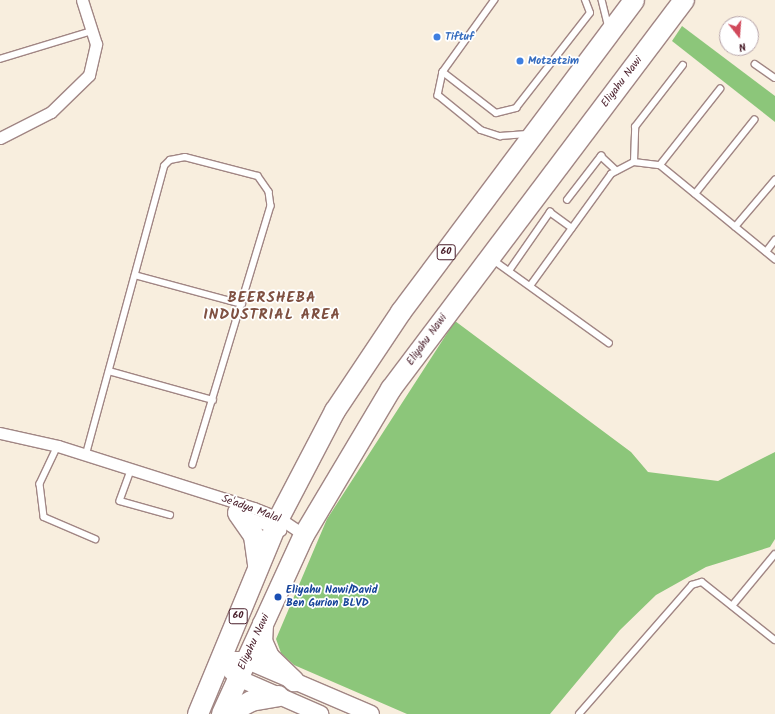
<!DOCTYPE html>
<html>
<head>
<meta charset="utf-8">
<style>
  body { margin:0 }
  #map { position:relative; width:775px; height:714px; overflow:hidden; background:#f8eede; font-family:Kalam,sans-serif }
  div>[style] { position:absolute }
  .green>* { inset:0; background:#8cc67a }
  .roads { filter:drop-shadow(1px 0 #a18684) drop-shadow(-1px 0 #a18684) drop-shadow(0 1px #a18684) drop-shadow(0 -1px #a18684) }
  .lane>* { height:5.5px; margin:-2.75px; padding:0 2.75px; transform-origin:2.75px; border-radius:2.75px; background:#fff }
  .street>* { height:11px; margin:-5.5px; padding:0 5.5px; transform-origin:5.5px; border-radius:5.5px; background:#fff }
  .secondary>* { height:16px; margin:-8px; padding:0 8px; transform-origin:8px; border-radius:8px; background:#fff }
  .highway>* { height:20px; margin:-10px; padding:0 10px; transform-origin:10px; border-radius:10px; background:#fff }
  .dots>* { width:11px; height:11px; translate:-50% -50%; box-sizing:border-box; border:2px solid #fff; border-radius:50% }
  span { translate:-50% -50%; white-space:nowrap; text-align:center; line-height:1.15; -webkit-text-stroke:3.5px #fff; paint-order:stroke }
  .shield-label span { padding:1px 3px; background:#fff; border:1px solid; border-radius:3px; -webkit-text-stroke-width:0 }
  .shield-label { font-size:10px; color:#4a1f2b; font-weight:700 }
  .shop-label { font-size:11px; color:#366cbe; font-weight:700 }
  .left { translate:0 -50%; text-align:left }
  .street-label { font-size:11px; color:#4a1f2b }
  .transit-label { font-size:11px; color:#164399; font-weight:700 }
  .district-label { font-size:15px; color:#7f5041; font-weight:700; letter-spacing:1px }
  .north { position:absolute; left:719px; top:16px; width:40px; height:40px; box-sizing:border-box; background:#fff; border:1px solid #b7a5aa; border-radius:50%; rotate:163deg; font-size:11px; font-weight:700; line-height:16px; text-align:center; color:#4a1f2b }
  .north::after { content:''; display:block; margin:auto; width:14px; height:18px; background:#d1495b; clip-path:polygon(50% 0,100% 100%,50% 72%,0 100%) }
</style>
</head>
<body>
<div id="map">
  <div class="green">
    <div style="clip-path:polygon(682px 26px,775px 96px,775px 122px,672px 41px)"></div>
    <div style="clip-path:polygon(455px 321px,631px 452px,648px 472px,718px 481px,775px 452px,775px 539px,770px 547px,706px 567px,656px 595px,620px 630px,550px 714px,407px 714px,294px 665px,281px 653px,276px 639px,327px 519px)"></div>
  </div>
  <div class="roads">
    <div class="lane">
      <div style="left:495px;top:0;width:89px;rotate:125.8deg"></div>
      <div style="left:443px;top:72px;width:24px;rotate:102deg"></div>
      <div style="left:438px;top:95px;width:55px;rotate:39.1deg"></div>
      <div style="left:481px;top:130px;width:20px;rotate:18deg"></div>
      <div style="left:500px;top:136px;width:27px;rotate:-4deg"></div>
      <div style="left:602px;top:0;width:25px;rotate:76deg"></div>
      <div style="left:0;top:59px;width:96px;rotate:-16.9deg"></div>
      <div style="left:755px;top:64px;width:24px;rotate:35deg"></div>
      <div style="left:443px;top:72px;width:67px;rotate:37.7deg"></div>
      <div style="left:496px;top:113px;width:21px;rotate:-14deg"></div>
      <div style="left:516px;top:108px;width:120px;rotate:-52.1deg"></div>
      <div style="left:590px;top:13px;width:14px;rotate:-111deg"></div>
      <div style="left:634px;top:162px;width:35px;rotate:-88deg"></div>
      <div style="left:635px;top:127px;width:78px;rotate:-52.3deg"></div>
      <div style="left:660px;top:165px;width:97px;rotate:-51.7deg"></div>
      <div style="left:695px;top:194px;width:95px;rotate:-51.4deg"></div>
      <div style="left:567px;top:200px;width:56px;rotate:-52.3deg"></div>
      <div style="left:601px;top:156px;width:21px;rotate:43deg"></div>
      <div style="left:735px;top:227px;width:62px;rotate:-49.6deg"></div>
      <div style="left:766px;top:252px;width:15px;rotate:-53deg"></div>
      <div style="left:492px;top:259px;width:144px;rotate:35.7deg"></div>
      <div style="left:509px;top:271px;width:72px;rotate:-55.2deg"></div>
      <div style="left:550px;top:212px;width:27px;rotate:36deg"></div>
      <div style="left:135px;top:275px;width:111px;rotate:15.2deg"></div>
      <div style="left:530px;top:286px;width:138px;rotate:-54.1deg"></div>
      <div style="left:611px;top:174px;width:26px;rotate:-28deg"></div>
      <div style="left:634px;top:162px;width:26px;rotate:7deg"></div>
      <div style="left:660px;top:165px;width:149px;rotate:39.3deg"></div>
      <div style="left:109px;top:371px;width:108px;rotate:15.6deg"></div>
      <div style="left:58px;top:446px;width:42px;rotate:115.3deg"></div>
      <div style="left:40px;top:484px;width:33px;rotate:83deg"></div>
      <div style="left:44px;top:517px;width:56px;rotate:23.3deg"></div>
      <div style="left:86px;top:454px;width:298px;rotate:-74.8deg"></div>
      <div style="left:164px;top:166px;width:8px;rotate:-45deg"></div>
      <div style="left:170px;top:160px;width:15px;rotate:-11deg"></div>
      <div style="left:185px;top:157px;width:75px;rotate:14.6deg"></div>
      <div style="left:258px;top:176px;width:19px;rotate:55deg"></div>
      <div style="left:269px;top:192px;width:14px;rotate:82deg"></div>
      <div style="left:271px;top:206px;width:270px;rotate:106.8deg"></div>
      <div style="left:132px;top:468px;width:35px;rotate:110deg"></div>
      <div style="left:120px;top:501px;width:52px;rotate:15.6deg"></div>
      <div style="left:732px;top:606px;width:67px;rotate:-50.4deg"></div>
      <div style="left:579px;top:714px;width:171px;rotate:-48.8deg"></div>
      <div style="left:692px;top:585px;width:10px;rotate:-17deg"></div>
      <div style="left:702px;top:582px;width:93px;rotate:38.5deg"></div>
    </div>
    <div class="street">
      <div style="left:0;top:138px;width:57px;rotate:-27deg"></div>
      <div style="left:51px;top:112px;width:53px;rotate:-44.2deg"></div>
      <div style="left:89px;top:75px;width:32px;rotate:-77deg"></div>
      <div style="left:96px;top:44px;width:46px;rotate:-107.7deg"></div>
      <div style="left:0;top:433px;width:59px;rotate:12.6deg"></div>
      <div style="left:58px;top:446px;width:206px;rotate:17.6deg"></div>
      <div style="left:254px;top:508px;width:27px;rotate:22deg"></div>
      <div style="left:279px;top:518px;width:30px;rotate:34deg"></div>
      <div style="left:244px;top:516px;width:39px;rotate:21deg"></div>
    </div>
    <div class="secondary">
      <div style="left:220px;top:660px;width:25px"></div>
      <div style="left:245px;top:660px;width:137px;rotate:23.2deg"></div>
      <div style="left:231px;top:671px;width:10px;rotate:45deg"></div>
      <div style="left:238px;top:678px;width:90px;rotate:23.7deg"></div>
    </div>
    <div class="highway">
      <div style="left:238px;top:513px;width:28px;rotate:55deg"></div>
      <div style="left:254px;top:536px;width:30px;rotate:82deg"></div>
      <div style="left:263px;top:624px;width:17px;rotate:93deg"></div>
      <div style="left:262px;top:641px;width:17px;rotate:66deg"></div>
      <div style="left:269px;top:657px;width:35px;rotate:44deg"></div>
      <div style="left:198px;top:714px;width:212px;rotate:-67.5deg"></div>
      <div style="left:279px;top:518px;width:121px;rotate:-62.4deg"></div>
      <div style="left:335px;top:411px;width:119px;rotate:-56.3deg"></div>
      <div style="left:401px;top:312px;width:389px;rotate:-53.2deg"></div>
      <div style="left:222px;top:714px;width:197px;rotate:-65.4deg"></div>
      <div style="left:304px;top:535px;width:170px;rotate:-59.2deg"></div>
      <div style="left:391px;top:389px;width:487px;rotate:-53deg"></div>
      <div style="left:227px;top:714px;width:27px;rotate:-28deg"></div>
      <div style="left:251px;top:701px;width:28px;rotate:-10deg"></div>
    </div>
  </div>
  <div class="dots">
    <div style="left:437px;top:37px;background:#3f7fe0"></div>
    <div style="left:520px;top:61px;background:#3f7fe0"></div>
    <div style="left:278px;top:597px;background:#1a4fb4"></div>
  </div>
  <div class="shield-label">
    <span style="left:446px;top:252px">60</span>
    <span style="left:238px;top:616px">60</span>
  </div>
  <div class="shop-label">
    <span class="left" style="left:445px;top:37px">Tiftuf</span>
    <span class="left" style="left:528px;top:61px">Motzetzim</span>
  </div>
  <div class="street-label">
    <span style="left:622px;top:82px;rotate:-53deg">Eliyahu Nawi</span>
    <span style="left:427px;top:340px;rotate:-54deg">Eliyahu Nawi</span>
    <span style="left:251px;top:509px;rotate:20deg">Se'adya Malal</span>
    <span style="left:254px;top:642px;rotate:-65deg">Eliyahu Nawi</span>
  </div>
  <div class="transit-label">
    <span class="left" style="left:286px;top:597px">Eliyahu Nawi/David<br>Ben Gurion BLVD</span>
  </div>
  <div class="district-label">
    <span style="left:272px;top:307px">BEERSHEBA<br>INDUSTRIAL AREA</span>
  </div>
  <div class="north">N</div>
</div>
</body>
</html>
